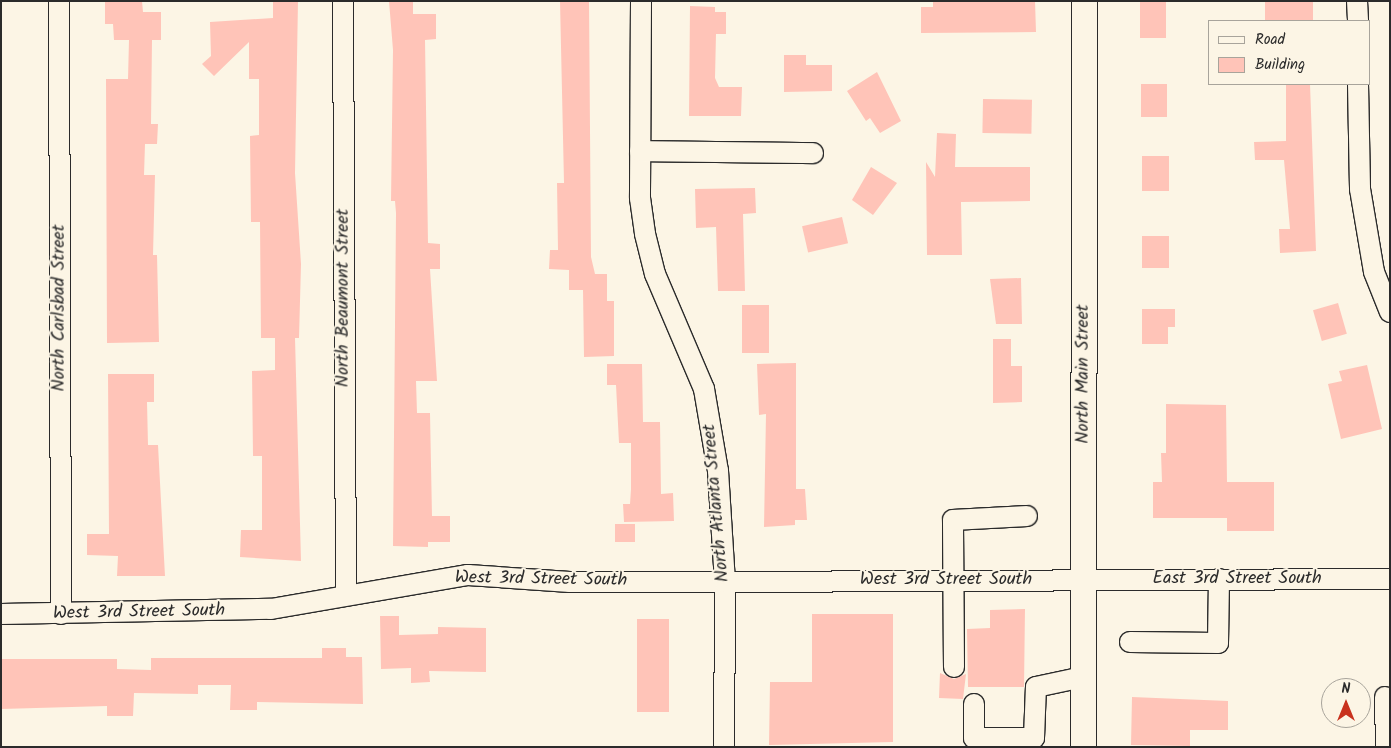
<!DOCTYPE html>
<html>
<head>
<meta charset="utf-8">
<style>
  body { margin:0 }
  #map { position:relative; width:1391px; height:748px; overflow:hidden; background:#fcf5e5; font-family:Kalam,sans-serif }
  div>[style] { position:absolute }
  .building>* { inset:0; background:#ffc4b8; transform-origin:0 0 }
  .roads { filter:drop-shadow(1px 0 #2b2b2b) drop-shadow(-1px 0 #2b2b2b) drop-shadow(0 1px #2b2b2b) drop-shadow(0 -1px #2b2b2b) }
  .minor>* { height:20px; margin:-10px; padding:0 10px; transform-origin:10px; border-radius:10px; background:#fcf5e5 }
  .major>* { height:25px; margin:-12.5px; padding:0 12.5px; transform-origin:12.5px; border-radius:12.5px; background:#fcf5e5 }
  span { translate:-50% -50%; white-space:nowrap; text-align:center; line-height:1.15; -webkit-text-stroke:4px #fcf5e5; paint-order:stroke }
  .street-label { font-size:18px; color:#2b2b2b }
  .frame { position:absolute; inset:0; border:2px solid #2b2b2b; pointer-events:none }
  .legend { position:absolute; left:1208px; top:20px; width:162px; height:65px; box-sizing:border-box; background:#fcf5e5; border:1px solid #a8a49b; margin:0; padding:6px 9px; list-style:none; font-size:15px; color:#2b2b2b }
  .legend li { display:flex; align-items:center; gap:10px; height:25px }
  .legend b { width:25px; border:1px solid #a8a49b }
  .north { position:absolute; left:1321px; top:678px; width:50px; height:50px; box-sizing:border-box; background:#fcf5e5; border:1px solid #a8a49b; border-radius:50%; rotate:0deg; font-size:14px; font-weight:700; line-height:20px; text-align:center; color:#2b2b2b }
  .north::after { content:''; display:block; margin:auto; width:18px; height:22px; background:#c8321e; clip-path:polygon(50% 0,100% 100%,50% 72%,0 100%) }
</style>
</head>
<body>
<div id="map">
  <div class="building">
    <div style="clip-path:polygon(105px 1px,142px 1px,143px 12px,161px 12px,161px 40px,152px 40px,151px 124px,158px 124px,157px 144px,145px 144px,144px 175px,155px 175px,153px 255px,157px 255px,159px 342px,107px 343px,106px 79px,128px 79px,129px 40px,114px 40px,113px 24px,105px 24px)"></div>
    <div style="clip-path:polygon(273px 1px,298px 1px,295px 173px,301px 264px,299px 338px,295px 338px,301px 561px,240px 557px,241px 530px,262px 530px,262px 456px,253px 456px,252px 371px,275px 370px,275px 338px,261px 338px,260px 222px,251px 222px,250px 136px,259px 135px,259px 79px,249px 79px,249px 42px,214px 76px,202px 64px,211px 56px,210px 22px,273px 18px)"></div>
    <div style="clip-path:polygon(389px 1px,413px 1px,413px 14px,436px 14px,436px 39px,425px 40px,428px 243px,440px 244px,440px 269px,430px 269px,437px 381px,416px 381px,417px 413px,430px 413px,432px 516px,450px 516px,450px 542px,428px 542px,428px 547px,393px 546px,396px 213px,395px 201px,391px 201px,393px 50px)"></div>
    <div style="clip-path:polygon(560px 1px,589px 1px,591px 257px,595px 274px,607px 274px,607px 301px,614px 301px,614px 356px,584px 357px,583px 290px,569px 290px,569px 270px,549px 269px,550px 250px,558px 250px,557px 183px,564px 183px)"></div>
    <div style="clip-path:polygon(933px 1px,1035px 1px,1036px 32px,921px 33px,921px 7px,933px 7px)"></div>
    <div style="left:1166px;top:1px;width:37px;height:26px;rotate:90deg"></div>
    <div style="left:1265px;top:1px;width:48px;height:20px"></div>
    <div style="clip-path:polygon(690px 6px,715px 7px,715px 12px,726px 12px,726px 34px,716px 34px,715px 78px,719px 87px,742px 87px,741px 116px,689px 116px)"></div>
    <div style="clip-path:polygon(784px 55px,806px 55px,806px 65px,832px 65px,832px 91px,784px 92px)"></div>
    <div style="clip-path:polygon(877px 72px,901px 121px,880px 133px,870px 118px,866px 121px,847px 91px)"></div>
    <div style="left:1141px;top:84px;width:26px;height:33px"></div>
    <div style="clip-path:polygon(1286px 84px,1310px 84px,1316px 251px,1280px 253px,1279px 229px,1290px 229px,1284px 160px,1255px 160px,1254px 142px,1286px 141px)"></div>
    <div style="left:983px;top:99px;width:49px;height:34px;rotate:1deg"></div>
    <div style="clip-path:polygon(937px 133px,956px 134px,955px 167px,1030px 167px,1030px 201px,961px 202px,962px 255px,927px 255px,926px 162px,935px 177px)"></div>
    <div style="left:1142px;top:156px;width:27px;height:35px"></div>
    <div style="clip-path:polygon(871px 167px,897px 183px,873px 215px,852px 200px)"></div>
    <div style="clip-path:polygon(755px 188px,756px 213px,743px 214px,745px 291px,718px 291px,716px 227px,696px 228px,695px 189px)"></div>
    <div style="left:842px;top:217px;width:27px;height:41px;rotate:77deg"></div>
    <div style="left:1169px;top:236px;width:32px;height:27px;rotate:90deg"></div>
    <div style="clip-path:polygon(1021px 278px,1022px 324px,996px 324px,990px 279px)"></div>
    <div style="left:1338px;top:303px;width:32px;height:26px;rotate:74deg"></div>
    <div style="left:742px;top:305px;width:27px;height:48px"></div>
    <div style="clip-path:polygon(1142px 309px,1175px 309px,1175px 327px,1168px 327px,1168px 344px,1142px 344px)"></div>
    <div style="clip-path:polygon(993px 339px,1011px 339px,1011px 366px,1022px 366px,1022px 402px,993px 403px)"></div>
    <div style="clip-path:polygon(796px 363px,796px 489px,805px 489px,807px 520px,795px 520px,795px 525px,764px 527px,766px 414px,759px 415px,757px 364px)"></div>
    <div style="clip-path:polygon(607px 364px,642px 364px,643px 422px,660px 422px,661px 494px,673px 493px,674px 521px,624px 522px,623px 504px,630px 504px,631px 489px,631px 443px,619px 443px,616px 385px,607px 385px)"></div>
    <div style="clip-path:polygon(1367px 365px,1382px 429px,1341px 439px,1328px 384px,1342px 381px,1339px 371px)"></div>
    <div style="clip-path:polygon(108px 374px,154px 374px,154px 402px,147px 402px,148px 445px,158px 445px,165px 576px,117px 576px,118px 556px,87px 555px,87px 534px,109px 534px)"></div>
    <div style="clip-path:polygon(1166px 404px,1226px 405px,1227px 482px,1274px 482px,1274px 531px,1227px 531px,1227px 518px,1153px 518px,1153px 482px,1162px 482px,1161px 453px,1166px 453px)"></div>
    <div style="left:615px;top:524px;width:20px;height:18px"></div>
    <div style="clip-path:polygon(1025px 609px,1024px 687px,968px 687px,967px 629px,990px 628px,990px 610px)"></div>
    <div style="clip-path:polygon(812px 614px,893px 614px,893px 742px,769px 745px,770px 682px,812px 682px)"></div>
    <div style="clip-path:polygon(380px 616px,399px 616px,399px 635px,438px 634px,438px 627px,486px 628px,486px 672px,429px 671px,430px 682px,411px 683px,411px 668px,381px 669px)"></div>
    <div style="left:637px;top:619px;width:32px;height:93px"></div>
    <div style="clip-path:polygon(322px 648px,346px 648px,346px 657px,362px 657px,363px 704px,257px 702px,257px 710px,230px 710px,231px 685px,198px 685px,198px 694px,134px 693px,133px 716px,107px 716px,107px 706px,1px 709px,1px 659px,117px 659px,117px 669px,151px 670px,151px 658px,322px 658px)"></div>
    <div style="clip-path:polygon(940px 673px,954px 679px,966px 674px,963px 699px,939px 698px)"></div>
    <div style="clip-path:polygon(1132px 697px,1228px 701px,1228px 730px,1190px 730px,1190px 746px,1131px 745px)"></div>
  </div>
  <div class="roads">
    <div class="minor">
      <div style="left:59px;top:1px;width:613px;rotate:89.81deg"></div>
      <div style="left:343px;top:1px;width:593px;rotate:89.71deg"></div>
      <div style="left:641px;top:1px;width:197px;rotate:90.3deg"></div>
      <div style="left:640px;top:198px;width:36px;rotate:82deg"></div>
      <div style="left:645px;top:234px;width:41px;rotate:76deg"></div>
      <div style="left:655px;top:274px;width:125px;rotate:66.9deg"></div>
      <div style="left:704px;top:389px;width:83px;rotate:80.3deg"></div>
      <div style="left:718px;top:471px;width:111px;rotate:86.4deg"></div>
      <div style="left:725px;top:582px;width:165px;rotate:90.3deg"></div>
      <div style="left:1357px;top:1px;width:20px;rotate:87deg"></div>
      <div style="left:1358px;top:84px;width:105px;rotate:88.9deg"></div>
      <div style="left:1360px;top:189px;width:84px;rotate:80.4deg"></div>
      <div style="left:1374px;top:272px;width:43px;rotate:68.2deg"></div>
      <div style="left:640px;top:151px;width:173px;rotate:0.7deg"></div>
      <div style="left:1px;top:614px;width:270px;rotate:-1.1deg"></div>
      <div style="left:271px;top:609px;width:200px;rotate:-9.8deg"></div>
      <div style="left:468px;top:575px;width:102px;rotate:3.9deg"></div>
      <div style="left:570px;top:582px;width:155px"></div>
      <div style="left:725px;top:582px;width:665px;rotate:-0.26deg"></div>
      <div style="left:1130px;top:642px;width:88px;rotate:0.7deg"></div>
      <div style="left:1218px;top:643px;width:64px;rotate:-89.1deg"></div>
      <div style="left:954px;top:667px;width:147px;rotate:-90.4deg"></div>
      <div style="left:953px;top:520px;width:74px;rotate:-3.1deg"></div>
      <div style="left:1385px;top:697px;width:50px;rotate:88.9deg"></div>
      <div style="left:974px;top:704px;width:34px;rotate:90deg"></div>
      <div style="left:974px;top:738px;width:60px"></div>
      <div style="left:1034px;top:738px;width:51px;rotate:-87.8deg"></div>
      <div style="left:1036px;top:687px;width:48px;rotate:-12deg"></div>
    </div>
    <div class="major">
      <div style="left:1083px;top:747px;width:746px;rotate:-89.92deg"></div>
    </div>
  </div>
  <div class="street-label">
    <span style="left:344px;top:298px;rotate:-90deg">North Beaumont Street</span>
    <span style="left:60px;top:308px;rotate:-90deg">North Carlsbad Street</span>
    <span style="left:1084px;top:374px;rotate:-90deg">North Main Street</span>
    <span style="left:717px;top:503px;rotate:-95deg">North Atlanta Street</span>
    <span style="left:1237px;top:579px">East 3rd Street South</span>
    <span style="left:541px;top:580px;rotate:1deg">West 3rd Street South</span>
    <span style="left:946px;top:580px">West 3rd Street South</span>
    <span style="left:139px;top:613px;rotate:-1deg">West 3rd Street South</span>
  </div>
  <div class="frame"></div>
  <ul class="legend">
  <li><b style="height:6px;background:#fcf5e5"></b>Road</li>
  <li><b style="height:14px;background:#ffc4b8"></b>Building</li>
  </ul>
  <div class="north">N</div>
</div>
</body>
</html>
